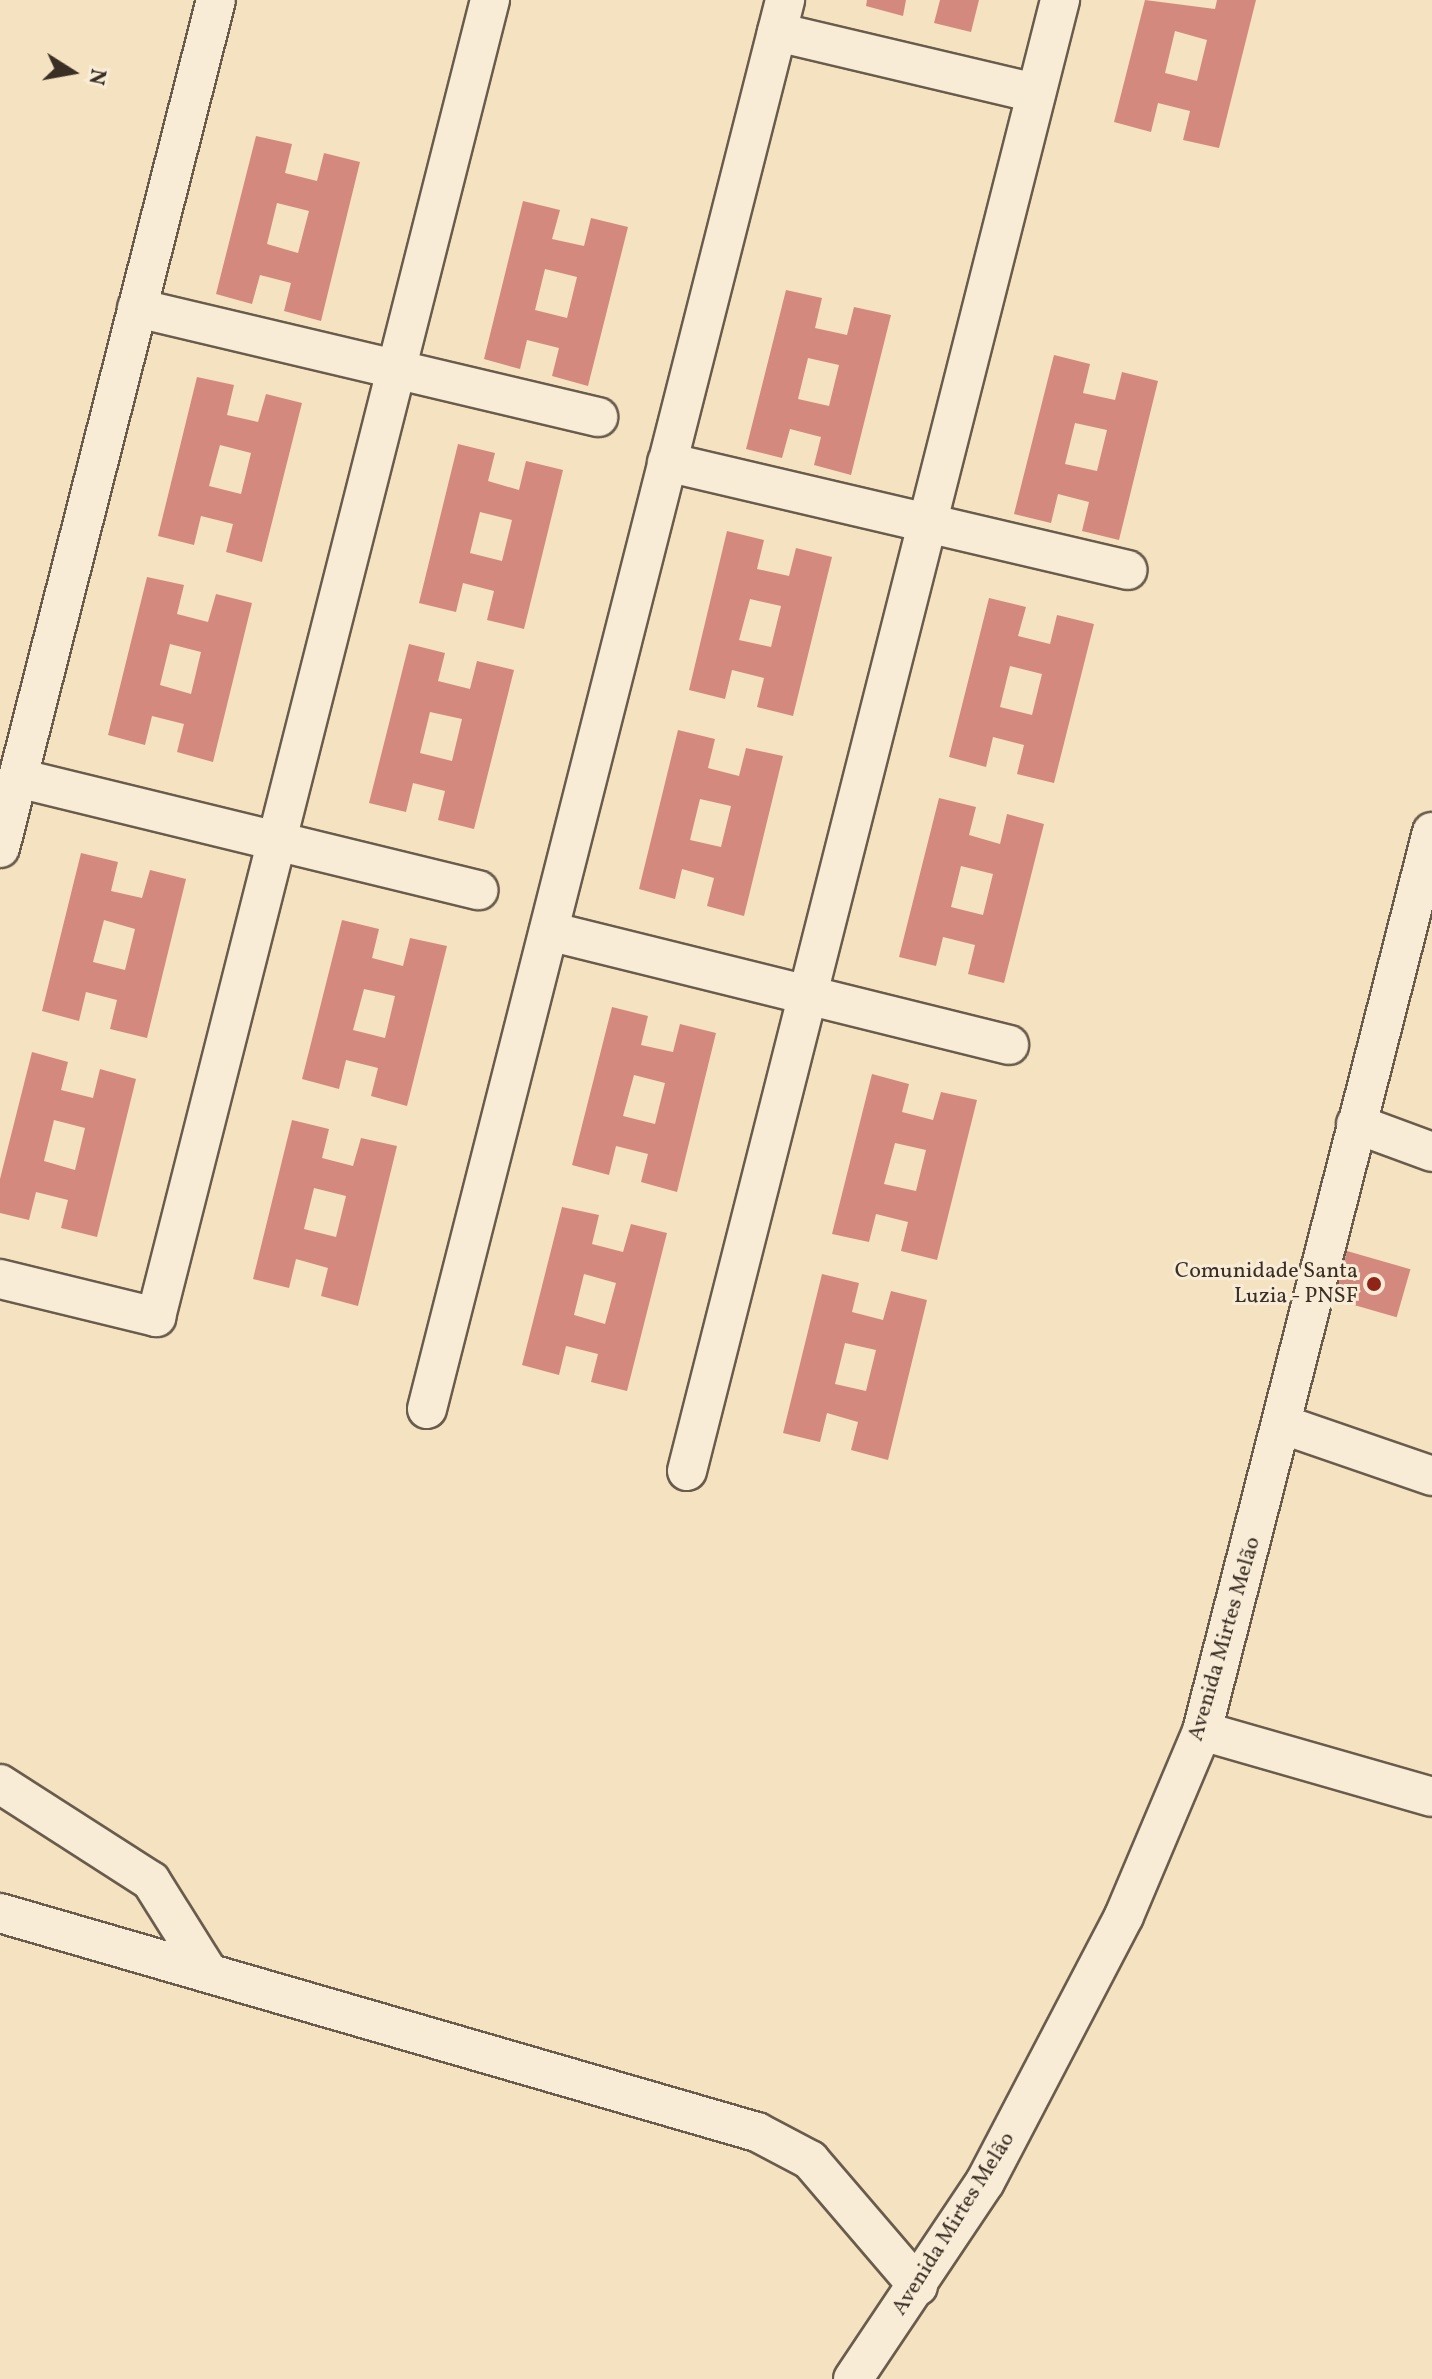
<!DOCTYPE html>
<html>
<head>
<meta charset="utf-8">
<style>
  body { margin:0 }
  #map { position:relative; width:1432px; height:2379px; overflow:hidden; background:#f5e2c1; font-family:Vollkorn,serif }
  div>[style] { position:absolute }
  .building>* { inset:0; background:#d4897f; transform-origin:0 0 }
  .roads { filter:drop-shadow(2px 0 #6a5c4c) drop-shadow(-2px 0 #6a5c4c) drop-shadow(0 2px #6a5c4c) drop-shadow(0 -2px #6a5c4c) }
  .street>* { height:38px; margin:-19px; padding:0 19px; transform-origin:19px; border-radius:19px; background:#f8ecd7 }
  .dots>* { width:22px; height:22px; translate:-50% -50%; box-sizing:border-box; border:4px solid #f8ecd7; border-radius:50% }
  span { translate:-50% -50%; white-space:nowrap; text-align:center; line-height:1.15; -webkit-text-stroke:6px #f8ecd7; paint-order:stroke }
  .poi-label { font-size:22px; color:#3b2f25 }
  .right { translate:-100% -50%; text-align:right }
  .street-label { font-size:22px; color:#3b2f25 }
  .north { position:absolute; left:32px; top:32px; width:80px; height:80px; -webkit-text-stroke:6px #f8ecd7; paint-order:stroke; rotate:101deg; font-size:22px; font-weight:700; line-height:32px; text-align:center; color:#3b2f25 }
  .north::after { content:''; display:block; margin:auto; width:28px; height:36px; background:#3b2f25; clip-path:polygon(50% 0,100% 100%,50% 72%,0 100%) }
</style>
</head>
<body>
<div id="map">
  <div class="building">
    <div style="clip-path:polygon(867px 0,906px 0,903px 16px,866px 6px)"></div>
    <div style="clip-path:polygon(940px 0,979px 0,971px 32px,934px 23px)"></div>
    <div style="clip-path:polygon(evenodd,1145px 0,1215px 9px,1217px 0,1256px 0,1219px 148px,1183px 140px,1190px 111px,1158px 103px,1151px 132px,1114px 122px,1145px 0,1175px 31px,1207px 40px,1197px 81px,1165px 73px,1175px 31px)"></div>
    <div style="clip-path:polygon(evenodd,256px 136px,292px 144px,285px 173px,317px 181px,324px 153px,360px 162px,321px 321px,284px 311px,291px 283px,260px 275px,252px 304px,216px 294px,256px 136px,277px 203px,309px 211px,298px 253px,267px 244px,277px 203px)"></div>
    <div style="clip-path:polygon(evenodd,523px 201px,560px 210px,552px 239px,584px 246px,591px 218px,628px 227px,588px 386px,552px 376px,559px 348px,527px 340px,520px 369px,484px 359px,523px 201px,545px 269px,577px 277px,567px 318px,535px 310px,545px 269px)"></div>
    <div style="clip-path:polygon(evenodd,786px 290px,822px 298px,815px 328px,847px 335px,854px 307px,891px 315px,851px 475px,814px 465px,821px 437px,790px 429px,782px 458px,746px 449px,786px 290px,808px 358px,839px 365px,829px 406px,798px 399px,808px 358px)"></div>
    <div style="clip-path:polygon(evenodd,1054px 355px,1090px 364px,1083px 393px,1115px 400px,1122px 372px,1158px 381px,1119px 540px,1082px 531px,1089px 502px,1058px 494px,1051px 523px,1014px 514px,1054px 355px,1075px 423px,1107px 430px,1097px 471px,1065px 464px,1075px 423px)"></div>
    <div style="clip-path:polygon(evenodd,197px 377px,234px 385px,227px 415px,258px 422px,266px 394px,302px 403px,262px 562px,226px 552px,233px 524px,201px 516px,194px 545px,158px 536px,197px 377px,220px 445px,251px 453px,241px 494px,209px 486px,220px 445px)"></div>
    <div style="clip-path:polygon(evenodd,458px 444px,495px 453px,488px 481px,519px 490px,526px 461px,563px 470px,524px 629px,487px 620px,494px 591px,463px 583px,456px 612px,419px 603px,458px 444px,480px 512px,512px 520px,502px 561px,470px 553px,480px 512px)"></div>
    <div style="clip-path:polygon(evenodd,727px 531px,764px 540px,757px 569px,789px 576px,796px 548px,832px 557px,793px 716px,757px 707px,764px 678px,732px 670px,725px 699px,689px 690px,727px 531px,750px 599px,781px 606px,771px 647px,739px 640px,750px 599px)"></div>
    <div style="clip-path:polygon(evenodd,147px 577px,184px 585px,177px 614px,208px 622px,216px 594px,252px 603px,213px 762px,177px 752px,184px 724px,152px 716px,145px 745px,108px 735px,147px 577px,170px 644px,201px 652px,191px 694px,160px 685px,170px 644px)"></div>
    <div style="clip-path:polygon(evenodd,989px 598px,1026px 607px,1018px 636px,1050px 644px,1057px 615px,1094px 624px,1054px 783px,1017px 774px,1024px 745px,993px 737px,986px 767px,949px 757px,989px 598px,1010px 666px,1042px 674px,1032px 715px,1000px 707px,1010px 666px)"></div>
    <div style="clip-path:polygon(evenodd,409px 644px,445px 653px,438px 681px,470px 689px,477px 661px,514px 670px,474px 829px,438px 820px,445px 791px,413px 783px,406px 812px,369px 803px,409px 644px,430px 712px,462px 719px,452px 761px,420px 753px,430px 712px)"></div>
    <div style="clip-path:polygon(evenodd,678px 730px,715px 739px,708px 768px,739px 776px,746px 748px,783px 756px,744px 916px,707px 906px,714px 878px,682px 869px,675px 899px,639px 889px,678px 730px,700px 799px,731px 806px,721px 847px,690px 840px,700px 799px)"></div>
    <div style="clip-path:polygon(evenodd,939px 798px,976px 807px,969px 835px,1000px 844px,1007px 814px,1044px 824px,1004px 983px,968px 974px,975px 945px,943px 937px,936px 966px,899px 957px,939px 798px,961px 866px,993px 874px,983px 915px,951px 907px,961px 866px)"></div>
    <div style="clip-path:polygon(evenodd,81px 853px,118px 862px,111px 891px,142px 898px,150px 870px,186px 879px,147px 1038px,110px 1029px,117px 1000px,86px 992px,79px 1021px,42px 1011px,81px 853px,104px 920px,135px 929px,125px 970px,93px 962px,104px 920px)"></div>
    <div style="clip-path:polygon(evenodd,342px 920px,379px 929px,372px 958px,403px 966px,410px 938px,447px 946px,407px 1106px,371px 1096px,378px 1068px,346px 1060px,339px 1089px,302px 1079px,342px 920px,364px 989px,395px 996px,385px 1038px,353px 1030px,364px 989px)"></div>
    <div style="clip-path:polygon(evenodd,612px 1007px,648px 1016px,641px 1045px,673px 1052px,680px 1024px,716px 1033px,677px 1192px,641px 1182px,648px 1154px,616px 1146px,609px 1175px,572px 1165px,612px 1007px,634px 1075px,665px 1083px,655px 1124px,623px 1116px,634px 1075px)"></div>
    <div style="clip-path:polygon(evenodd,32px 1052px,68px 1062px,61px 1090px,93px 1098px,100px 1069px,136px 1079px,97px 1237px,61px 1228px,68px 1200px,36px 1192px,29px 1220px,0 1213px,0 1179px,32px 1052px,54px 1120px,85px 1128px,75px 1170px,44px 1161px,54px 1120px)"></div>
    <div style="clip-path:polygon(evenodd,872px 1074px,909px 1084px,902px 1112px,933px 1120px,941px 1092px,977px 1100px,937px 1260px,901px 1251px,908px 1222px,876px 1214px,869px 1242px,832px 1234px,872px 1074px,895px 1143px,926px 1150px,916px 1191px,884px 1184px,895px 1143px)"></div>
    <div style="clip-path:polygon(evenodd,292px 1120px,329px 1129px,322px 1158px,353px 1166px,361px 1138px,397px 1146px,358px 1306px,321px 1296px,328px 1268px,296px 1259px,289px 1288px,253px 1279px,292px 1120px,314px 1188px,346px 1196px,336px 1237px,304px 1229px,314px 1188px)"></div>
    <div style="clip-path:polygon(evenodd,562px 1207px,599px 1215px,592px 1244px,623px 1252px,631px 1224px,667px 1233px,627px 1391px,591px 1382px,598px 1354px,566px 1346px,559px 1375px,522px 1365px,562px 1207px,584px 1274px,616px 1283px,605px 1324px,574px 1315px,584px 1274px)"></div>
    <div style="left:1347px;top:1251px;width:66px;height:50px;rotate:16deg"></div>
    <div style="clip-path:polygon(evenodd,822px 1274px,859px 1283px,852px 1312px,883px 1320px,891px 1291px,927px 1300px,888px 1460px,851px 1450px,858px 1422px,827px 1413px,820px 1442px,783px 1433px,822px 1274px,845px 1343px,876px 1350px,866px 1391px,835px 1384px,845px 1343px)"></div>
  </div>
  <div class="roads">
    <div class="street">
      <div style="left:777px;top:32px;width:266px;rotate:13.3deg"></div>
      <div style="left:137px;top:308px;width:474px;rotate:13.3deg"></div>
      <div style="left:667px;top:462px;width:473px;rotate:13.2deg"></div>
      <div style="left:18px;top:778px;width:474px;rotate:13.7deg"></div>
      <div style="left:0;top:848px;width:875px;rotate:-75.71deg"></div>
      <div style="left:549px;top:931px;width:474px;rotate:13.9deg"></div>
      <div style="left:1356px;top:1124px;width:81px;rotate:20.2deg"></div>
      <div style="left:0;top:1279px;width:161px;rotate:13.7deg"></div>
      <div style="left:156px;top:1317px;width:1359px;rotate:-75.77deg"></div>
      <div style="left:427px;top:1409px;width:1454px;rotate:-75.74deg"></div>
      <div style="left:1284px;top:1425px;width:157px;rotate:19deg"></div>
      <div style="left:687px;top:1471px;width:1518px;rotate:-75.77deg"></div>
      <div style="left:1202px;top:1731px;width:239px;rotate:16deg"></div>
      <div style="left:0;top:1784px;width:179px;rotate:32.7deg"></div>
      <div style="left:151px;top:1881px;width:107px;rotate:57.9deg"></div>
      <div style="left:0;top:1913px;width:788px;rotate:16.14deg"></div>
      <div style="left:757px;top:2132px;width:60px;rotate:27.8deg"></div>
      <div style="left:810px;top:2160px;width:166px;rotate:49.4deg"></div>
      <div style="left:853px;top:2379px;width:237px;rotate:-56.2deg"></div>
      <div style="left:985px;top:2182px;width:300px;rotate:-62.4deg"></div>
      <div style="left:1124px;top:1916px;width:201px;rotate:-67.1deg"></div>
      <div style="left:1202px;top:1731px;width:928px;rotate:-75.65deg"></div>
    </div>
  </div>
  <div class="dots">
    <div style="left:1374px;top:1284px;background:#8f2418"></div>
  </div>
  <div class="poi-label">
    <span class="right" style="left:1358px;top:1284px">Comunidade Santa<br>Luzia - PNSF</span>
  </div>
  <div class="street-label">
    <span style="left:1225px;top:1639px;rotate:-74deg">Avenida Mirtes Melão</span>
    <span style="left:954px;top:2224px;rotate:-58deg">Avenida Mirtes Melão</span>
  </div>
  <div class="north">N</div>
</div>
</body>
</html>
